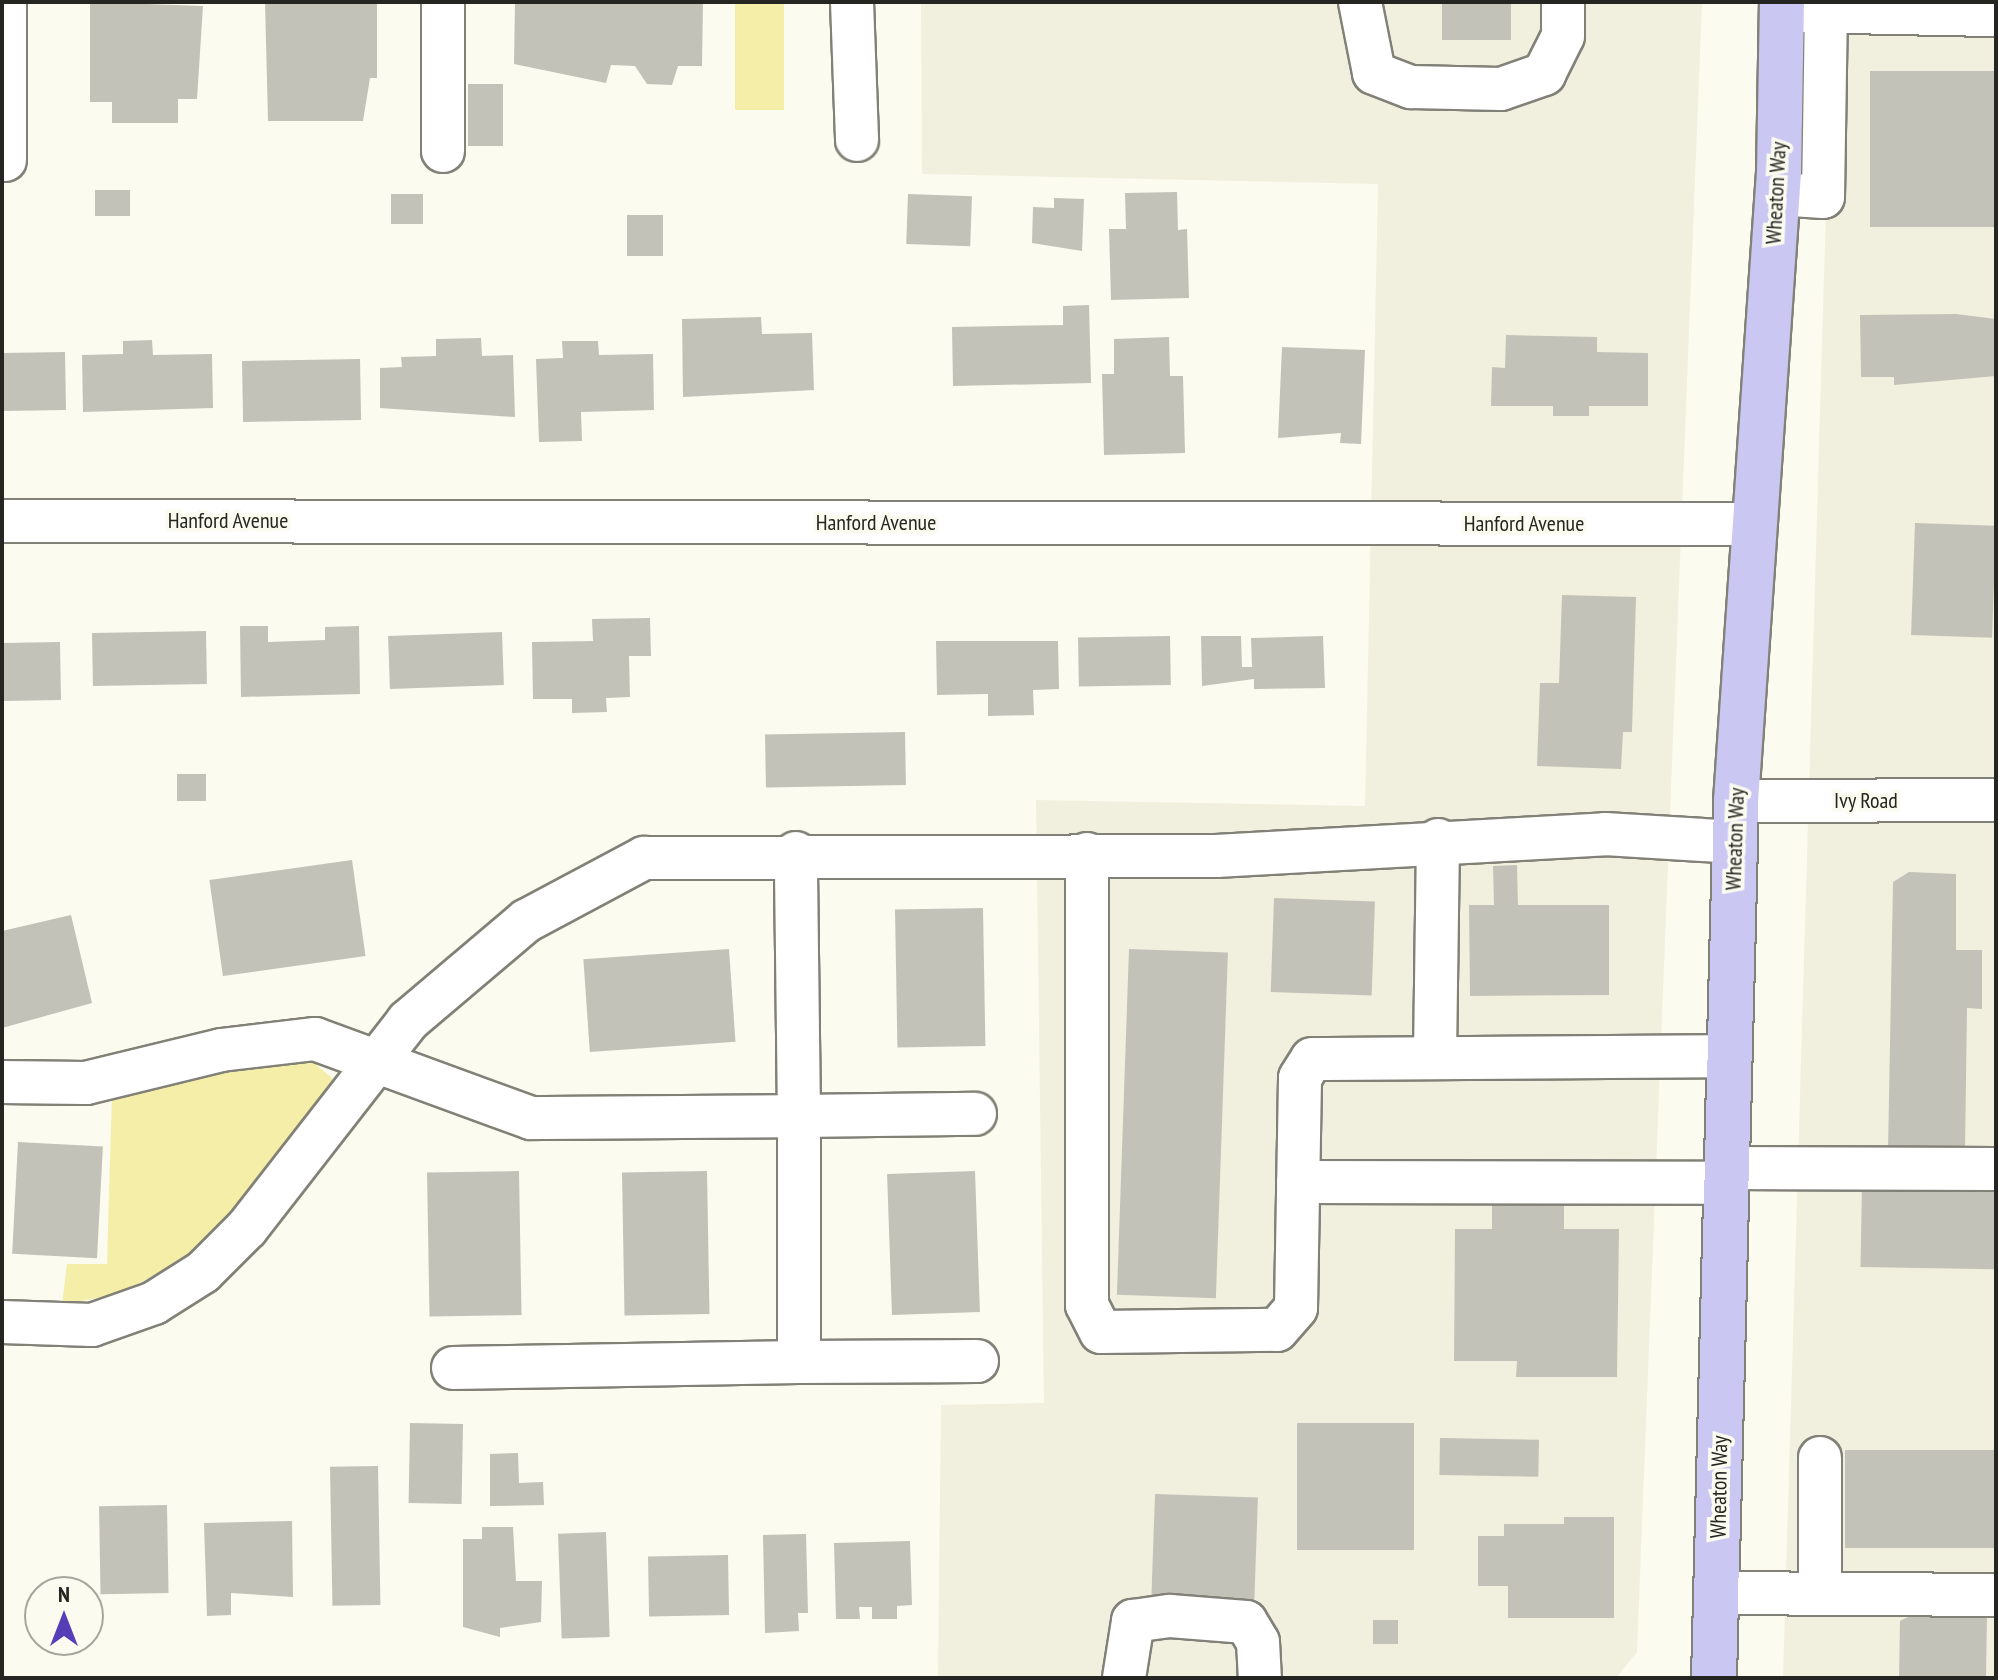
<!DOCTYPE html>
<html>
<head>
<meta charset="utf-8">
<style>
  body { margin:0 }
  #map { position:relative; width:1998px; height:1680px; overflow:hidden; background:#fcfbf0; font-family:"PT Sans Narrow",sans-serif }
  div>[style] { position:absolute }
  .built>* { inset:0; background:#f1f0de }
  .green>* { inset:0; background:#f4eea8; transform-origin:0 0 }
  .building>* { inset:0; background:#c3c2b8; transform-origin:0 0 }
  .roads { filter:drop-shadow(2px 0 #828177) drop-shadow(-2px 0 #828177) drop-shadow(0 2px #828177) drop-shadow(0 -2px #828177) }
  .minor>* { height:42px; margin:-21px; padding:0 21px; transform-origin:21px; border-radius:21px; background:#fff }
  .major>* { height:44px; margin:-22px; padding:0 22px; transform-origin:22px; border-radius:22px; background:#cac8f2 }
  span { translate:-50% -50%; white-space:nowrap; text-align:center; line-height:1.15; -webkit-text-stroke:7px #fcfbf0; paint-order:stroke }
  .street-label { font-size:22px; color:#252521 }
  .frame { position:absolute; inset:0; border:4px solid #252521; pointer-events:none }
  .north { position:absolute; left:24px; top:1576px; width:80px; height:80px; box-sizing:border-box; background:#fcfbf0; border:2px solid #a6a59d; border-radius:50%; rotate:0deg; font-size:22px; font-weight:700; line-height:32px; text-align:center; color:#252521 }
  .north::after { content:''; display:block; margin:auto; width:28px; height:36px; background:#563eb6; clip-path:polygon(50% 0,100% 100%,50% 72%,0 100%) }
</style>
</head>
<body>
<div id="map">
  <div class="built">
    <div style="clip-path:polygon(921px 2px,1702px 2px,1637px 1652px,1616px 1678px,938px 1678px,941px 1405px,1044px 1403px,1036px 800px,1365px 806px,1378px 184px,922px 174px)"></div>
    <div style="clip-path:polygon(1832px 2px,1996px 2px,1996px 1678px,1783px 1678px)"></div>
  </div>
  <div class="green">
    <div style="left:735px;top:2px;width:49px;height:108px"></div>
    <div style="clip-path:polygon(313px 1062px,332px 1078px,333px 1093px,247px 1198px,184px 1259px,121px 1293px,62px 1305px,67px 1264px,107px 1264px,112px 1094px,252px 1065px)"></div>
  </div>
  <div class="building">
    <div style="clip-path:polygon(90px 2px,203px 6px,197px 99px,178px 99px,178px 123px,112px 123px,112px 102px,90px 102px)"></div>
    <div style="clip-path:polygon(265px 2px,377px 3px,377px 78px,370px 78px,363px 121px,268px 121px)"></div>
    <div style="clip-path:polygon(515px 2px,703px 2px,702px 66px,678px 66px,672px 85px,647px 84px,635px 66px,611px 65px,606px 83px,514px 64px)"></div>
    <div style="left:1442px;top:2px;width:69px;height:38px"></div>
    <div style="left:1870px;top:71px;width:126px;height:156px"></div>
    <div style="left:468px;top:84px;width:35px;height:62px"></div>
    <div style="left:95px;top:190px;width:35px;height:26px"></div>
    <div style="clip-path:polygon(1177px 192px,1178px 230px,1187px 229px,1189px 298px,1111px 300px,1109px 229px,1126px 229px,1125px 193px)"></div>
    <div style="left:391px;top:194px;width:32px;height:30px"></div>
    <div style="left:908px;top:194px;width:64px;height:50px;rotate:2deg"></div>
    <div style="clip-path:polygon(1054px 198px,1084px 199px,1082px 251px,1032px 243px,1033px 207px,1054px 208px)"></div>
    <div style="left:627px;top:215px;width:36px;height:41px"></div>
    <div style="clip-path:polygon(1089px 305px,1091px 383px,953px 386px,952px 327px,1063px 325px,1063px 306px)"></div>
    <div style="clip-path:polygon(1956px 314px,1996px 319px,1996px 376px,1894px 385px,1894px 377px,1861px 377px,1860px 315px)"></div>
    <div style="clip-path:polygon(761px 317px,762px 334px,812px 333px,814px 390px,683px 397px,682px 319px)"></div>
    <div style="clip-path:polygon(1506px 335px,1597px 337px,1597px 352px,1648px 353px,1648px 406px,1589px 406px,1589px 416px,1553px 416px,1553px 406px,1491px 406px,1492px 367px,1505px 368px)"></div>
    <div style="clip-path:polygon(1169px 337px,1170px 376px,1183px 376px,1185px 453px,1104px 455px,1102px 374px,1114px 374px,1114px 339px)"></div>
    <div style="clip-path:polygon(481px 338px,482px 356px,513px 355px,515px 417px,380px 408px,380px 368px,402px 367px,401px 357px,436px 356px,436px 339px)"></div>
    <div style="clip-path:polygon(152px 340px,153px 355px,212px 354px,213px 408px,83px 412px,82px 355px,123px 354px,123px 341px)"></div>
    <div style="clip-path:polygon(562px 341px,598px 341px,599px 355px,653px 354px,654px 410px,581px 412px,582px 441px,539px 442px,536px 359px,563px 358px)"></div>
    <div style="clip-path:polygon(1282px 347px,1365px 350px,1361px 444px,1340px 443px,1341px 433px,1278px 438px)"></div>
    <div style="left:65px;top:352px;width:58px;height:63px;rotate:89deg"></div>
    <div style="left:360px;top:359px;width:61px;height:118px;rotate:89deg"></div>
    <div style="left:1915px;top:523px;width:81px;height:112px;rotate:2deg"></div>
    <div style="clip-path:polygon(1562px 595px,1636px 597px,1632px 732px,1623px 732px,1621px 769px,1537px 766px,1540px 683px,1559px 683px)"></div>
    <div style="clip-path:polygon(650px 618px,651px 656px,629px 656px,630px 697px,606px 698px,607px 712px,572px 713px,572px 699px,533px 699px,532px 642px,593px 641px,592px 619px)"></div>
    <div style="clip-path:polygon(240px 626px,268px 626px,268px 642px,325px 640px,325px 627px,359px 626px,360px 694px,241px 697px)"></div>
    <div style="left:206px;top:631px;width:53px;height:114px;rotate:89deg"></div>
    <div style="left:502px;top:632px;width:53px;height:114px;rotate:88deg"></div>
    <div style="left:1170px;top:636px;width:49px;height:92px;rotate:89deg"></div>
    <div style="clip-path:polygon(1201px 636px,1241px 636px,1242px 667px,1252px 667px,1251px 638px,1323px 636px,1325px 688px,1254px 689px,1254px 679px,1202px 686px)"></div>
    <div style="clip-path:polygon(936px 641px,1058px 641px,1059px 689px,1033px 690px,1034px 715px,988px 716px,988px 694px,937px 695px)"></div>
    <div style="left:60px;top:642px;width:58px;height:58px;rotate:89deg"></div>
    <div style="left:905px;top:732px;width:53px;height:140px;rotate:89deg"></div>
    <div style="left:177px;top:774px;width:29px;height:27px"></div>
    <div style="left:352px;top:860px;width:97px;height:144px;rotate:82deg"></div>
    <div style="clip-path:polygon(1517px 865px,1518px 905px,1609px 905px,1609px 995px,1470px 996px,1469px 905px,1494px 905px,1493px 866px)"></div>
    <div style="clip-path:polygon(1909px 872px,1956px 874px,1956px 950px,1982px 950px,1982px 1009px,1967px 1008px,1965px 1152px,1888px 1151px,1893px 882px)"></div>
    <div style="left:1274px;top:898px;width:101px;height:94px;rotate:2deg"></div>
    <div style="left:983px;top:908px;width:138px;height:88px;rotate:89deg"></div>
    <div style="clip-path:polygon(71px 915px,92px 1003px,2px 1028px,2px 931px)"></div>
    <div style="left:729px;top:949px;width:93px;height:146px;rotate:86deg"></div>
    <div style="left:1129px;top:949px;width:99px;height:346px;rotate:2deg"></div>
    <div style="left:18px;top:1142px;width:85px;height:112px;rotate:3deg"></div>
    <div style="left:519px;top:1171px;width:144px;height:92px;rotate:89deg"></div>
    <div style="left:707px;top:1171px;width:143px;height:85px;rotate:89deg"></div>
    <div style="left:975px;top:1171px;width:141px;height:88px;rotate:88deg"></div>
    <div style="left:1862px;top:1182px;width:134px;height:85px;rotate:1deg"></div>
    <div style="clip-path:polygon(1492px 1204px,1564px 1204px,1564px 1229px,1619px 1229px,1617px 1377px,1516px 1377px,1517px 1361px,1454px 1361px,1455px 1229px,1492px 1229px)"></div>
    <div style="left:410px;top:1423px;width:53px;height:80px;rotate:1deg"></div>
    <div style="left:1414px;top:1423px;width:127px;height:117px;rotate:90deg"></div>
    <div style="left:1440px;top:1438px;width:99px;height:37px;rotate:1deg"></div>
    <div style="left:1845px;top:1450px;width:151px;height:98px"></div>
    <div style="clip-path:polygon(518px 1453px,519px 1483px,543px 1482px,544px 1505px,490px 1506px,490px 1454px)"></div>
    <div style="left:378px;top:1466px;width:139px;height:48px;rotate:89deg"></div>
    <div style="left:1155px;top:1494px;width:103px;height:103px;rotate:2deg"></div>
    <div style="left:167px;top:1505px;width:88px;height:68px;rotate:89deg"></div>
    <div style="clip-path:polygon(1564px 1517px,1614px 1517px,1614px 1618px,1508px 1618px,1508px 1586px,1478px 1586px,1478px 1536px,1504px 1536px,1504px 1524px,1564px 1524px)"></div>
    <div style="clip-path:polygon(292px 1521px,293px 1597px,231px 1593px,231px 1615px,207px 1616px,204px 1523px)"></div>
    <div style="clip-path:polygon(482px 1527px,513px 1527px,516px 1581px,542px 1581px,541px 1622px,500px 1628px,500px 1637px,463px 1627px,463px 1539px,482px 1539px)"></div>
    <div style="left:606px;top:1532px;width:105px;height:48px;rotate:88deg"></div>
    <div style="clip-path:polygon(806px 1534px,808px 1613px,798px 1613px,799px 1631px,765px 1633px,763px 1535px)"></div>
    <div style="clip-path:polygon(910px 1541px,912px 1605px,897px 1606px,897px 1619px,872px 1619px,872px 1607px,859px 1607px,860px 1619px,836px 1619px,834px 1543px)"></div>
    <div style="left:728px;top:1555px;width:60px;height:80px;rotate:89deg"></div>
    <div style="clip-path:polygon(1912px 1615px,1987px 1617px,1986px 1678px,1899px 1678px,1900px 1621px)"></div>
    <div style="left:1373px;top:1620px;width:25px;height:24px"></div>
  </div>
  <div class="roads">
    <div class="minor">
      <div style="left:5px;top:2px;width:158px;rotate:90deg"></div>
      <div style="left:443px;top:2px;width:149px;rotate:90deg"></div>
      <div style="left:852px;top:2px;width:138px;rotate:87.9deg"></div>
      <div style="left:1360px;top:2px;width:72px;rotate:78.8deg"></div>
      <div style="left:1374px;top:73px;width:40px;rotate:21deg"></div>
      <div style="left:1411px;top:87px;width:90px;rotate:1.3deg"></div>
      <div style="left:1501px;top:89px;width:46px;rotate:-19.2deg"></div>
      <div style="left:1544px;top:74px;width:42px;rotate:-63.4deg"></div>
      <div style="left:1563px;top:36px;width:34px;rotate:-90deg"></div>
      <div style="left:1799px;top:11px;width:197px;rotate:1.2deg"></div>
      <div style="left:1777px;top:194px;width:46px;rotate:3.7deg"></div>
      <div style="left:1823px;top:197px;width:186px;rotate:-89.1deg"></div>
      <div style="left:2px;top:521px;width:1748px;rotate:0.1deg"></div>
      <div style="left:1736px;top:801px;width:260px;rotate:-0.2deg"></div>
      <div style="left:1087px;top:854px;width:451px;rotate:90deg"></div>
      <div style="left:1087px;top:1305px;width:30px;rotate:63deg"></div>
      <div style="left:1101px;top:1332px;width:176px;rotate:-0.7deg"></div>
      <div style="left:1277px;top:1330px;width:29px;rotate:-49deg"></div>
      <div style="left:1296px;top:1308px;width:230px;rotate:-89deg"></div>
      <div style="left:1300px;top:1078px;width:22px;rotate:-58deg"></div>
      <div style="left:1312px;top:1059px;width:417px;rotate:-0.4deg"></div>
      <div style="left:1435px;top:1056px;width:216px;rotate:-89.2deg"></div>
      <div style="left:2px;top:1082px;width:84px;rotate:0.7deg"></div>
      <div style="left:86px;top:1083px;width:139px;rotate:-13.7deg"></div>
      <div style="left:221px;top:1050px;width:95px;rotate:-6.7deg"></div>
      <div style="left:315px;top:1039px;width:230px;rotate:20.1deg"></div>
      <div style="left:531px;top:1118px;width:268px;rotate:-0.4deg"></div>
      <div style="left:799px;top:1116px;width:263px;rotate:-90.7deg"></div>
      <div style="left:1727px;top:1168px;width:269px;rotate:0.2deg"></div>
      <div style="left:1298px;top:1182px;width:429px;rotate:0.1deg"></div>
      <div style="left:2px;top:1322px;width:90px;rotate:1.9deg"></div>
      <div style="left:92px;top:1325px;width:66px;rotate:-19.5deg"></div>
      <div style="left:154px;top:1303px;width:58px;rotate:-32.3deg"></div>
      <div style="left:203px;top:1272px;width:62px;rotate:-45deg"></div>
      <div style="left:247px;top:1228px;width:262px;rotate:-52.1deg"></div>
      <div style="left:408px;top:1021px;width:155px;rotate:-40.3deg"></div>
      <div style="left:526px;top:921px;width:134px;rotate:-28.1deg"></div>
      <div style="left:644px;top:858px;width:572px;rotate:-0.2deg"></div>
      <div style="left:1216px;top:856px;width:390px;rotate:-3.2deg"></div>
      <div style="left:1605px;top:834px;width:130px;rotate:3.5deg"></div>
      <div style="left:799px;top:1362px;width:178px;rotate:-0.3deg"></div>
      <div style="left:453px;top:1368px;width:346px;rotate:-1deg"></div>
      <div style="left:799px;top:1362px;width:246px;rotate:-90deg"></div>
      <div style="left:799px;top:1116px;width:176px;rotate:-0.7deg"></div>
      <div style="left:1820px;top:1458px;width:136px;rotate:90deg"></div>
      <div style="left:1716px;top:1593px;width:280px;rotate:0.4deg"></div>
      <div style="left:1124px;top:1678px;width:58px;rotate:-81deg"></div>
      <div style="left:1133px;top:1621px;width:37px;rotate:-8deg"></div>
      <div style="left:1170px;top:1616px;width:76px;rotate:4.5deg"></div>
      <div style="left:1246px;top:1622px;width:23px;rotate:59deg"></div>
      <div style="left:1258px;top:1642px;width:36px;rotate:87deg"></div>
    </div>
    <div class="major">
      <div style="left:1714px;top:1678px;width:877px;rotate:-88.56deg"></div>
      <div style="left:1736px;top:801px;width:630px;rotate:-86.09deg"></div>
      <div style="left:1779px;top:172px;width:170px;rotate:-89deg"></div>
    </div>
  </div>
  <div class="street-label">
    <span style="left:1776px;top:193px;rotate:-87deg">Wheaton Way</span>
    <span style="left:228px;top:521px">Hanford Avenue</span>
    <span style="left:876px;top:523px">Hanford Avenue</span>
    <span style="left:1524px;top:524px">Hanford Avenue</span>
    <span style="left:1866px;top:801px">Ivy Road</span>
    <span style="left:1735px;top:839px;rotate:-88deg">Wheaton Way</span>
    <span style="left:1719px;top:1487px;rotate:-89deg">Wheaton Way</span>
  </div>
  <div class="frame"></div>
  <div class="north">N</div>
</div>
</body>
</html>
